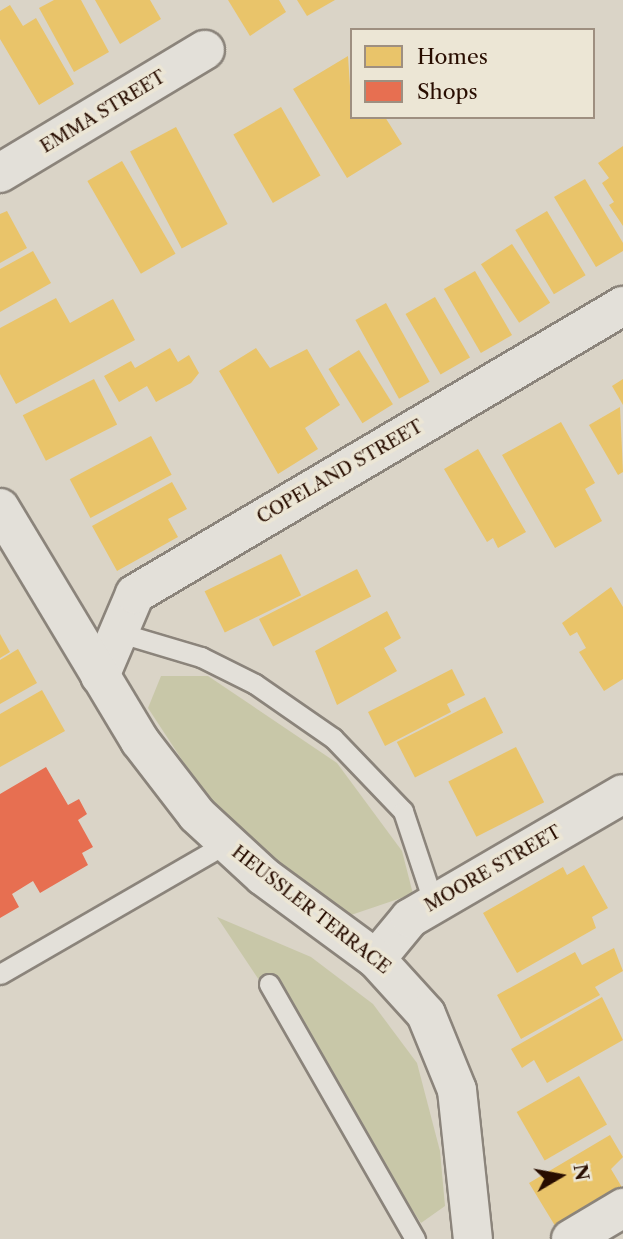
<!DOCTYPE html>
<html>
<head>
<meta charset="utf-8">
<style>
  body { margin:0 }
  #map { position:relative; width:623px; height:1239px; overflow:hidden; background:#dad4c7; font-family:"Libre Caslon Text",serif }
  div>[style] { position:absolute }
  .green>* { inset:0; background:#c8c7a8 }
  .homes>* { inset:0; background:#e9c46a; transform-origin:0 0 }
  .shops>* { inset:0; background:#e76f51 }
  .roads { filter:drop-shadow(2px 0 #8b847b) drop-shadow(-2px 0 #8b847b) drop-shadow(0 2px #8b847b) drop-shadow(0 -2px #8b847b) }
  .lane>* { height:19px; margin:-9.5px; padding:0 9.5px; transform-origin:9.5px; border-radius:9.5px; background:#e3e0d9 }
  .street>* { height:38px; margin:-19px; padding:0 19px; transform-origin:19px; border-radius:19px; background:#e3e0d9 }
  .secondary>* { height:38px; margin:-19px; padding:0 19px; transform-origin:19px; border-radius:19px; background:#e3e0d9 }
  span { translate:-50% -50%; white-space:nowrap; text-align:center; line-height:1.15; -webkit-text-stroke:7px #ece6d5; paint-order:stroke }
  .street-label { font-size:18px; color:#280d00 }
  .legend { position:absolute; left:350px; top:28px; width:245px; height:91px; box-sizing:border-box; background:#ece6d5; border:2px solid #9e8f80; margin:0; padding:9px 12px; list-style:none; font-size:21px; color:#280d00 }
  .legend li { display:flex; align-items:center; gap:14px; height:35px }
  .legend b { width:35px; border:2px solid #9e8f80 }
  .north { position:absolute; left:525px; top:1141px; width:70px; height:70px; -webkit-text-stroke:5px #ece6d5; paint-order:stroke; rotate:80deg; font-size:19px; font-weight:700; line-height:28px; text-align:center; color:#280d00 }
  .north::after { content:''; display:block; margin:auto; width:24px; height:32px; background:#280d00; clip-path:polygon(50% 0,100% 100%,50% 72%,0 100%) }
</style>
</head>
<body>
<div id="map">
  <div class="green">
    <div style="clip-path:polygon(161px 676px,208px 676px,337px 763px,402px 851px,413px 894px,351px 915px,226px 827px,148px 708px)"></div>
    <div style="clip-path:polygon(217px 917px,311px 957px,373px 1004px,417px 1063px,440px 1151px,445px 1206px,421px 1223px)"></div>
  </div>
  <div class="homes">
    <div style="clip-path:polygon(54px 0,81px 0,109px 52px,74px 72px,39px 8px)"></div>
    <div style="clip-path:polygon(95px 0,150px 0,161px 19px,120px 44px)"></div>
    <div style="clip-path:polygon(228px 0,279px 0,286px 12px,250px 36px)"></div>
    <div style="clip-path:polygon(297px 0,335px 0,307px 16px)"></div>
    <div style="clip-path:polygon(10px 5px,23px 26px,36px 18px,74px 84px,39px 105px,0 39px,0 11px)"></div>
    <div style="clip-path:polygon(348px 56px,352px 117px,385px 117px,402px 144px,347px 178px,293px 89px)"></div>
    <div style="left:281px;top:107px;width:79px;height:55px;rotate:60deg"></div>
    <div style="left:176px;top:127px;width:110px;height:52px;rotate:62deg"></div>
    <div style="clip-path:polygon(623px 146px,623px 226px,609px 205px,614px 202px,602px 183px,609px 178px,598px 163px)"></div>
    <div style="left:122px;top:161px;width:107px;height:40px;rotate:60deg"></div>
    <div style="clip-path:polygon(585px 179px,623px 243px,623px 251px,596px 267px,554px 197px)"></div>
    <div style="clip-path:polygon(7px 211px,27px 248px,0 263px,0 214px)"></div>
    <div style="left:547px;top:211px;width:75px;height:37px;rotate:59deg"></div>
    <div style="left:512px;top:244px;width:70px;height:37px;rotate:57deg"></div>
    <div style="clip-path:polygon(33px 251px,51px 283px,0 312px,0 269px)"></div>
    <div style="left:475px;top:271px;width:74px;height:36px;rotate:60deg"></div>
    <div style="left:435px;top:297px;width:70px;height:34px;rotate:60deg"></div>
    <div style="clip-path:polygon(56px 298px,70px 323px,113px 299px,135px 340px,16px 404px,0 374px,0 328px)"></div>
    <div style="left:386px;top:303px;width:90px;height:35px;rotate:61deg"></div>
    <div style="clip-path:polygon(170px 348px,178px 362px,189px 355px,199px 373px,191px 383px,156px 402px,147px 386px,119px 402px,104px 376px,131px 361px,135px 368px)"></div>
    <div style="clip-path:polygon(256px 348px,270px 368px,307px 349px,340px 405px,305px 428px,318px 449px,278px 474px,219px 371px)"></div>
    <div style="left:359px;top:350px;width:64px;height:36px;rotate:58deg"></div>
    <div style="left:94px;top:379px;width:51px;height:80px;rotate:63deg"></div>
    <div style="clip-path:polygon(623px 379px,623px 405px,612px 386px)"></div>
    <div style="clip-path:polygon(620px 407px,623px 472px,618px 475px,589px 425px)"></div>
    <div style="clip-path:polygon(561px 422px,595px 483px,585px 489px,602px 521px,555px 548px,502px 455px)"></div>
    <div style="left:151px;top:436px;width:44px;height:92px;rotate:62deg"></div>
    <div style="clip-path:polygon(478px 449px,526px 532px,498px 548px,493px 538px,487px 542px,444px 469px)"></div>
    <div style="clip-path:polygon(172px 482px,187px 509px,168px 519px,178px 537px,117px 571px,92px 526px)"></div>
    <div style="left:281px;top:554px;width:46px;height:85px;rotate:64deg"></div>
    <div style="left:357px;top:569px;width:31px;height:110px;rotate:63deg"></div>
    <div style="clip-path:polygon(611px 587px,623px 607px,623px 679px,604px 691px,579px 652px,586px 648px,577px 632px,570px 636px,562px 623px)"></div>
    <div style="clip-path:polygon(387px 611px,401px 638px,384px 648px,397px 671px,337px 705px,315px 651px)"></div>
    <div style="clip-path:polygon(0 634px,10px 652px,0 658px)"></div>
    <div style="clip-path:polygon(18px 649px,37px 683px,0 704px,0 660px)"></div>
    <div style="clip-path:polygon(452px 669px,465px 695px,447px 704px,451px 712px,385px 746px,368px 712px)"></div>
    <div style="clip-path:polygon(42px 690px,65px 731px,0 767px,0 714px)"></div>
    <div style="left:485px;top:697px;width:40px;height:99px;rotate:63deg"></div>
    <div style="left:516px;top:747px;width:62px;height:76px;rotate:63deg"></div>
    <div style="clip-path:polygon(584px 865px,608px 908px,592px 917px,596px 928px,517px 973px,483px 913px,563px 867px,567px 875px)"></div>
    <div style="clip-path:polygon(614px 948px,623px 971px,595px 987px,600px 995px,521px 1039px,497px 995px,575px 952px,582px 965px)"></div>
    <div style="clip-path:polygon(602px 997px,623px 1040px,547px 1083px,534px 1060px,522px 1068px,511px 1049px)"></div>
    <div style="left:579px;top:1076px;width:56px;height:72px;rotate:60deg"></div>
    <div style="clip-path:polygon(610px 1135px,623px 1157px,611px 1169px,623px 1189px,557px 1229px,529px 1183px)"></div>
  </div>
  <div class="shops">
    <div style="clip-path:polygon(46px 767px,68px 805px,79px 799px,87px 814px,78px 820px,93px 847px,82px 853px,88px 865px,40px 893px,33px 881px,12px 894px,19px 907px,0 918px,0 794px)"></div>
  </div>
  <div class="roads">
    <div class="lane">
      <div style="left:117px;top:632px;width:88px;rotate:16.6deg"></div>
      <div style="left:201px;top:657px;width:60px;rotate:26.6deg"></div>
      <div style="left:255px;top:684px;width:95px;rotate:34.7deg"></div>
      <div style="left:333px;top:738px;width:101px;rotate:46.2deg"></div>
      <div style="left:403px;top:811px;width:98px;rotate:71.6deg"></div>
      <div style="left:0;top:974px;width:262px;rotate:-30deg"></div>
      <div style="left:269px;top:984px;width:294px;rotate:60.2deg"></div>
    </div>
    <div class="street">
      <div style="left:0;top:173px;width:239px;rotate:-31deg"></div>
      <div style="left:100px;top:676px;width:89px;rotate:-66.9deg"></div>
      <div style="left:135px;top:594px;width:567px;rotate:-30.55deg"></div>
      <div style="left:376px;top:959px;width:53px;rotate:-50.3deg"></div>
      <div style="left:410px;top:918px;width:246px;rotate:-30.2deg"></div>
      <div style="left:571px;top:1239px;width:61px;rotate:-30.8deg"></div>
    </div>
    <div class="secondary">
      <div style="left:0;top:508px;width:272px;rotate:59deg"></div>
      <div style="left:140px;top:741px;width:93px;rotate:52.4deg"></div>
      <div style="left:197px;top:815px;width:90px;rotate:42.7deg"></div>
      <div style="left:263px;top:876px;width:140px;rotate:36.3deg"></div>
      <div style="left:376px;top:959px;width:74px;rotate:47.7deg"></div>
      <div style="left:426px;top:1014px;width:82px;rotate:67.8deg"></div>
      <div style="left:457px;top:1090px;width:150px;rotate:83.9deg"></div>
    </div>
  </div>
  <div class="street-label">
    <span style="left:103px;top:112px;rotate:-31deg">EMMA STREET</span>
    <span style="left:340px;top:472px;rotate:-30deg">COPELAND STREET</span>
    <span style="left:493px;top:869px;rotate:-30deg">MOORE STREET</span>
    <span style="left:311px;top:910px;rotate:38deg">HEUSSLER TERRACE</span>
  </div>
  <ul class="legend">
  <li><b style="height:19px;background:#e9c46a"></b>Homes</li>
  <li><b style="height:19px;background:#e76f51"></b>Shops</li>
  </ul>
  <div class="north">N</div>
</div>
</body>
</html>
